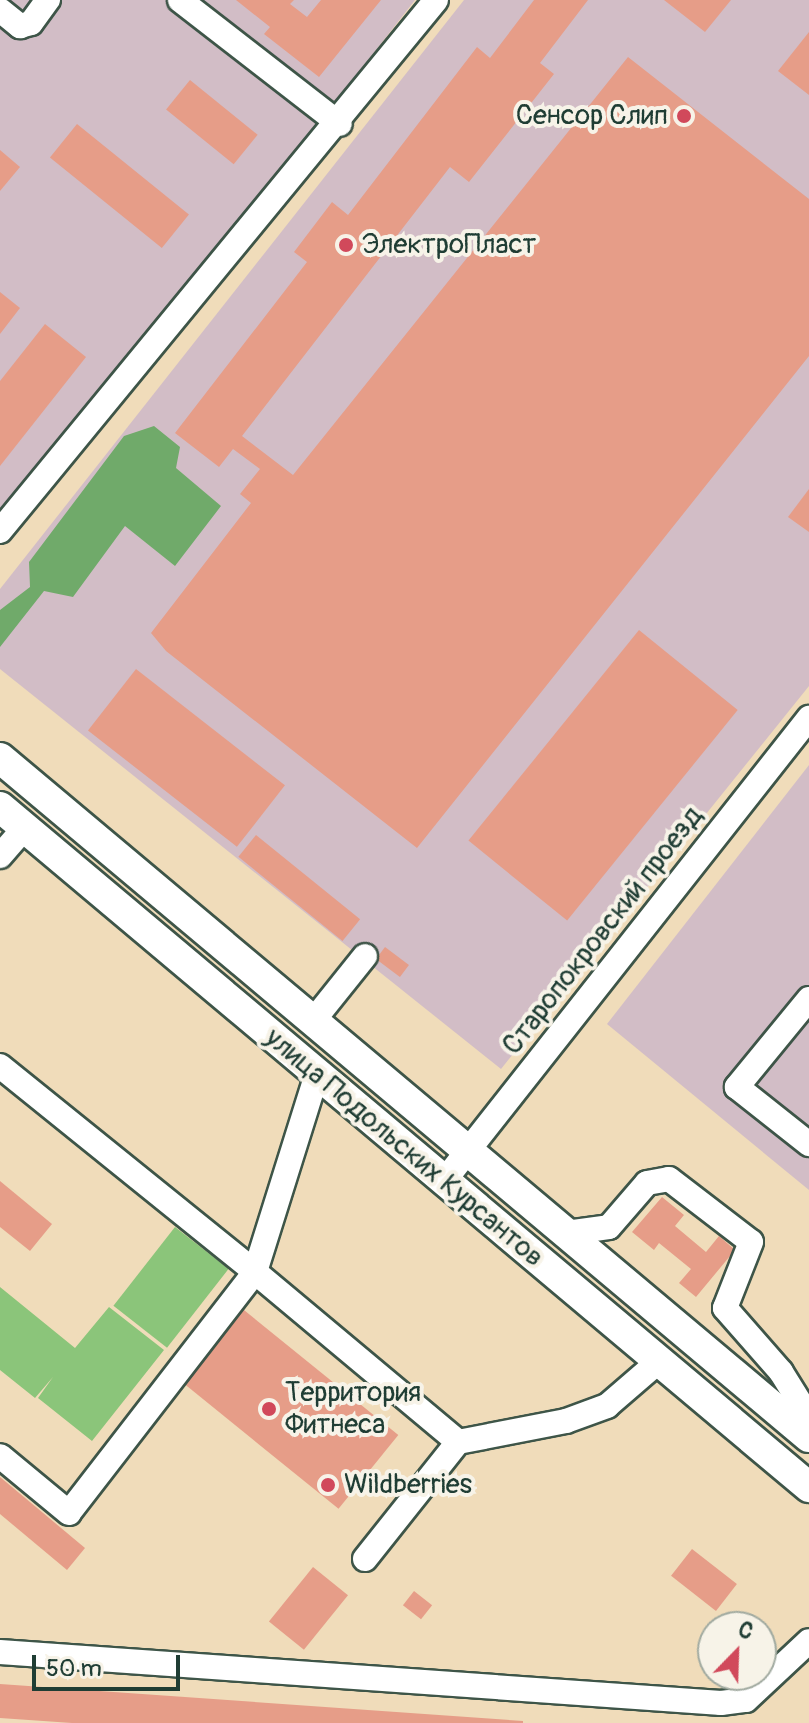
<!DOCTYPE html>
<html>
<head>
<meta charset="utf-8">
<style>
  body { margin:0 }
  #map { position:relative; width:809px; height:1723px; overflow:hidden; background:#f0dcba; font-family:Pangolin,sans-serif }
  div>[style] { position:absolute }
  .industrial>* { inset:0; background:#d2bdc6 }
  .green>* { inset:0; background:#8bc57a; transform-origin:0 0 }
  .forest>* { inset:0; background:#70aa6a }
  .building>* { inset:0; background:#e69d88; transform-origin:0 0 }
  .roads { filter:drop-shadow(2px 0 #3e5548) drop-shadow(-2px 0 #3e5548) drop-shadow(0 2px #3e5548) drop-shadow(0 -2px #3e5548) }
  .minor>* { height:24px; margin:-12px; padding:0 12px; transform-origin:12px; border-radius:12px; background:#fff }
  .major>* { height:30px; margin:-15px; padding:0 15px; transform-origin:15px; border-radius:15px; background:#fff }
  .dots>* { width:22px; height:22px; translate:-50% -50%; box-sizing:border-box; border:4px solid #f7f3e8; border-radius:50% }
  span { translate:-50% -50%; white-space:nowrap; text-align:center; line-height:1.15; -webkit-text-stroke:8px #f7f3e8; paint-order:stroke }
  .poi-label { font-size:28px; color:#1f3d34 }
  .right { translate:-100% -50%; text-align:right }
  .left { translate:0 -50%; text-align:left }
  .street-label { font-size:28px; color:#1f3d34 }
  .north { position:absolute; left:697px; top:1611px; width:80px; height:80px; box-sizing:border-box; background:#f7f3e8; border:2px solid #a1aaa0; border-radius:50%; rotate:23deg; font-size:22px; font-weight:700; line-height:32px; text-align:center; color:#1f3d34 }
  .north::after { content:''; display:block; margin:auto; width:28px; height:36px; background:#d1495b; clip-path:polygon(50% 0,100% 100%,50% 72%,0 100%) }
  .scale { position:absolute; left:32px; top:1655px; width:148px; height:36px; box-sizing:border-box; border:4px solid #1f3d34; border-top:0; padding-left:10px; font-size:24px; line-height:28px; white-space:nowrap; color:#1f3d34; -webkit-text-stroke:6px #f7f3e8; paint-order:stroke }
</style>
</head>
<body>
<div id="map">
  <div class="industrial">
    <div style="clip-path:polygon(0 0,415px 0,0 533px)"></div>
    <div style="clip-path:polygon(464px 0,809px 0,809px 686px,501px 1069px,0 669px,0 589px)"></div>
    <div style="clip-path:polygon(809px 765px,809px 1190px,607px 1024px)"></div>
  </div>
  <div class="green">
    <div style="left:175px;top:1227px;width:68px;height:100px;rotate:38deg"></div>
    <div style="clip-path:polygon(0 1287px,75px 1348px,109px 1307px,164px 1350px,92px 1441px,38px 1398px,53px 1377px,35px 1398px,0 1370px)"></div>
  </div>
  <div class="forest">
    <div style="clip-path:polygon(154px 426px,180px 447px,176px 468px,221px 506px,175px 566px,125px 526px,73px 597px,44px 591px,0 647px,0 610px,30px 587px,29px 562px,124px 436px)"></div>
  </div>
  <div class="building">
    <div style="clip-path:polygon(236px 0,294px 0,290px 4px,307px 17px,321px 0,381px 0,319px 77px,264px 34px,270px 27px)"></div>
    <div style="clip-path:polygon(534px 0,588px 0,540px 63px,554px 74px,469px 182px,450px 167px,242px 436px,293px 475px,628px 57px,809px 199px,809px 356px,417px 848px,166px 651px,151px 633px,251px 503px,240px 494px,260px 469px,233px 449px,219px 467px,175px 433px,307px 262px,294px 252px,332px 202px,348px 215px,477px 47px,490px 58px)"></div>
    <div style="clip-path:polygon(664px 0,731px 0,705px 32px)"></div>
    <div style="clip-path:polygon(809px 32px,809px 95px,778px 71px)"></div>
    <div style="left:190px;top:80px;width:87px;height:38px;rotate:39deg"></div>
    <div style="left:77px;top:124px;width:144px;height:43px;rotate:39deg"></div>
    <div style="clip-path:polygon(0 150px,20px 167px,0 191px)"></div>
    <div style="clip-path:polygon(0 292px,20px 308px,0 334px)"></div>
    <div style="clip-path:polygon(45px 324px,86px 357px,0 466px,0 381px)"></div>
    <div style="clip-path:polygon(809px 489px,809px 532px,788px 517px)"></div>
    <div style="left:639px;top:630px;width:127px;height:271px;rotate:39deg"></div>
    <div style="left:136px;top:669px;width:189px;height:78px;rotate:38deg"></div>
    <div style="left:256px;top:835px;width:134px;height:28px;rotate:39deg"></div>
    <div style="left:385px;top:947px;width:30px;height:15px;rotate:37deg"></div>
    <div style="clip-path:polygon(0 1181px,52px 1224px,30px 1251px,0 1227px)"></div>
    <div style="clip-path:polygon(662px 1197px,684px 1215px,675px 1226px,706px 1252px,719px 1236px,735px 1250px,696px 1297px,679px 1283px,691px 1269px,659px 1243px,654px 1250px,632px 1232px)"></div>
    <div style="left:239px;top:1306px;width:205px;height:95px;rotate:39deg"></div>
    <div style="clip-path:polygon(0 1477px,85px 1548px,67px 1570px,0 1514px)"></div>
    <div style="left:692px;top:1549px;width:57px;height:34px;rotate:38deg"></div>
    <div style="left:313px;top:1567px;width:45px;height:70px;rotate:39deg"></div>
    <div style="left:414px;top:1591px;width:23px;height:18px;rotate:38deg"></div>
    <div style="clip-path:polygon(0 1684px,523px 1721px,523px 1723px,72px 1723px,0 1718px)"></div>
  </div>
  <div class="roads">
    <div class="minor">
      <div style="left:180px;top:0;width:202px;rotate:37.8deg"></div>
      <div style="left:0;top:10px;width:26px;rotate:39deg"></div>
      <div style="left:20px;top:26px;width:11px;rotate:-15deg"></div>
      <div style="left:31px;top:23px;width:29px;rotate:-54deg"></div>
      <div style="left:0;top:531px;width:687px;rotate:-50.61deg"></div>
      <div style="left:0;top:856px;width:37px;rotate:-49deg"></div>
      <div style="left:809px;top:999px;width:114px;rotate:129.3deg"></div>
      <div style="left:737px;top:1087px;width:92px;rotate:38.4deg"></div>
      <div style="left:313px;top:1021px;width:83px;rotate:-51.3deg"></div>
      <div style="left:0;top:1066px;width:328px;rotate:38.9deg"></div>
      <div style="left:255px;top:1272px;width:304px;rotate:127.7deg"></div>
      <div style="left:69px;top:1513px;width:89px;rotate:-140.4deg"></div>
      <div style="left:317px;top:1074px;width:207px;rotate:107.4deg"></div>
      <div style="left:255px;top:1272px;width:265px;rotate:39.9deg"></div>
      <div style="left:444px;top:1181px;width:590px;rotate:-51.75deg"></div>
      <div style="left:566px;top:1233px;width:43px;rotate:-7.9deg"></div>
      <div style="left:609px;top:1227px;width:58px;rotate:-49.2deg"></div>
      <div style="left:647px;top:1183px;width:22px;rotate:-10deg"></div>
      <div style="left:669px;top:1179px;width:103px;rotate:37.5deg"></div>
      <div style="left:751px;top:1242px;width:71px;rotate:111.5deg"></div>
      <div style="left:725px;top:1308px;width:85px;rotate:48.8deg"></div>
      <div style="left:781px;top:1372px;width:53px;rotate:58.1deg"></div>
      <div style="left:365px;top:1559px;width:149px;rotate:-51.5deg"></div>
      <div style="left:458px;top:1442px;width:110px;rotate:-11deg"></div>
      <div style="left:566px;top:1421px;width:44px;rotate:-20.1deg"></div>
      <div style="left:607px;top:1406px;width:67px;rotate:-40.8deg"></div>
      <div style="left:0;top:1652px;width:723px;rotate:4.05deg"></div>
      <div style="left:721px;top:1703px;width:25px;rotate:-7deg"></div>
      <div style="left:746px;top:1700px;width:86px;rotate:-43.1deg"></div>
    </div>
    <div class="major">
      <div style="left:0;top:758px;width:1056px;rotate:40.01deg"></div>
      <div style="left:0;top:807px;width:1057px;rotate:40.05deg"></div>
    </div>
  </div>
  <div class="dots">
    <div style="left:684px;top:116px;background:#d1495b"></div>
    <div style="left:346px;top:245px;background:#d1495b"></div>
    <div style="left:269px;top:1409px;background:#d1495b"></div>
    <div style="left:328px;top:1485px;background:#d1495b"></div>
  </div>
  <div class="poi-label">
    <span class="right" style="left:668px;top:116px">Сенсор Слип</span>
    <span class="left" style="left:362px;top:245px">ЭлектроПласт</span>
    <span class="left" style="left:285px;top:1409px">Территория<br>Фитнеса</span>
    <span class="left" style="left:344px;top:1485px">Wildberries</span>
  </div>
  <div class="street-label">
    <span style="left:603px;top:931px;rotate:-52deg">Старопокровский проезд</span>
    <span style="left:404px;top:1148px;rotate:40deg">улица Подольских Курсантов</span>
  </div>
  <div class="north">С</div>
  <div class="scale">50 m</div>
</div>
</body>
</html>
